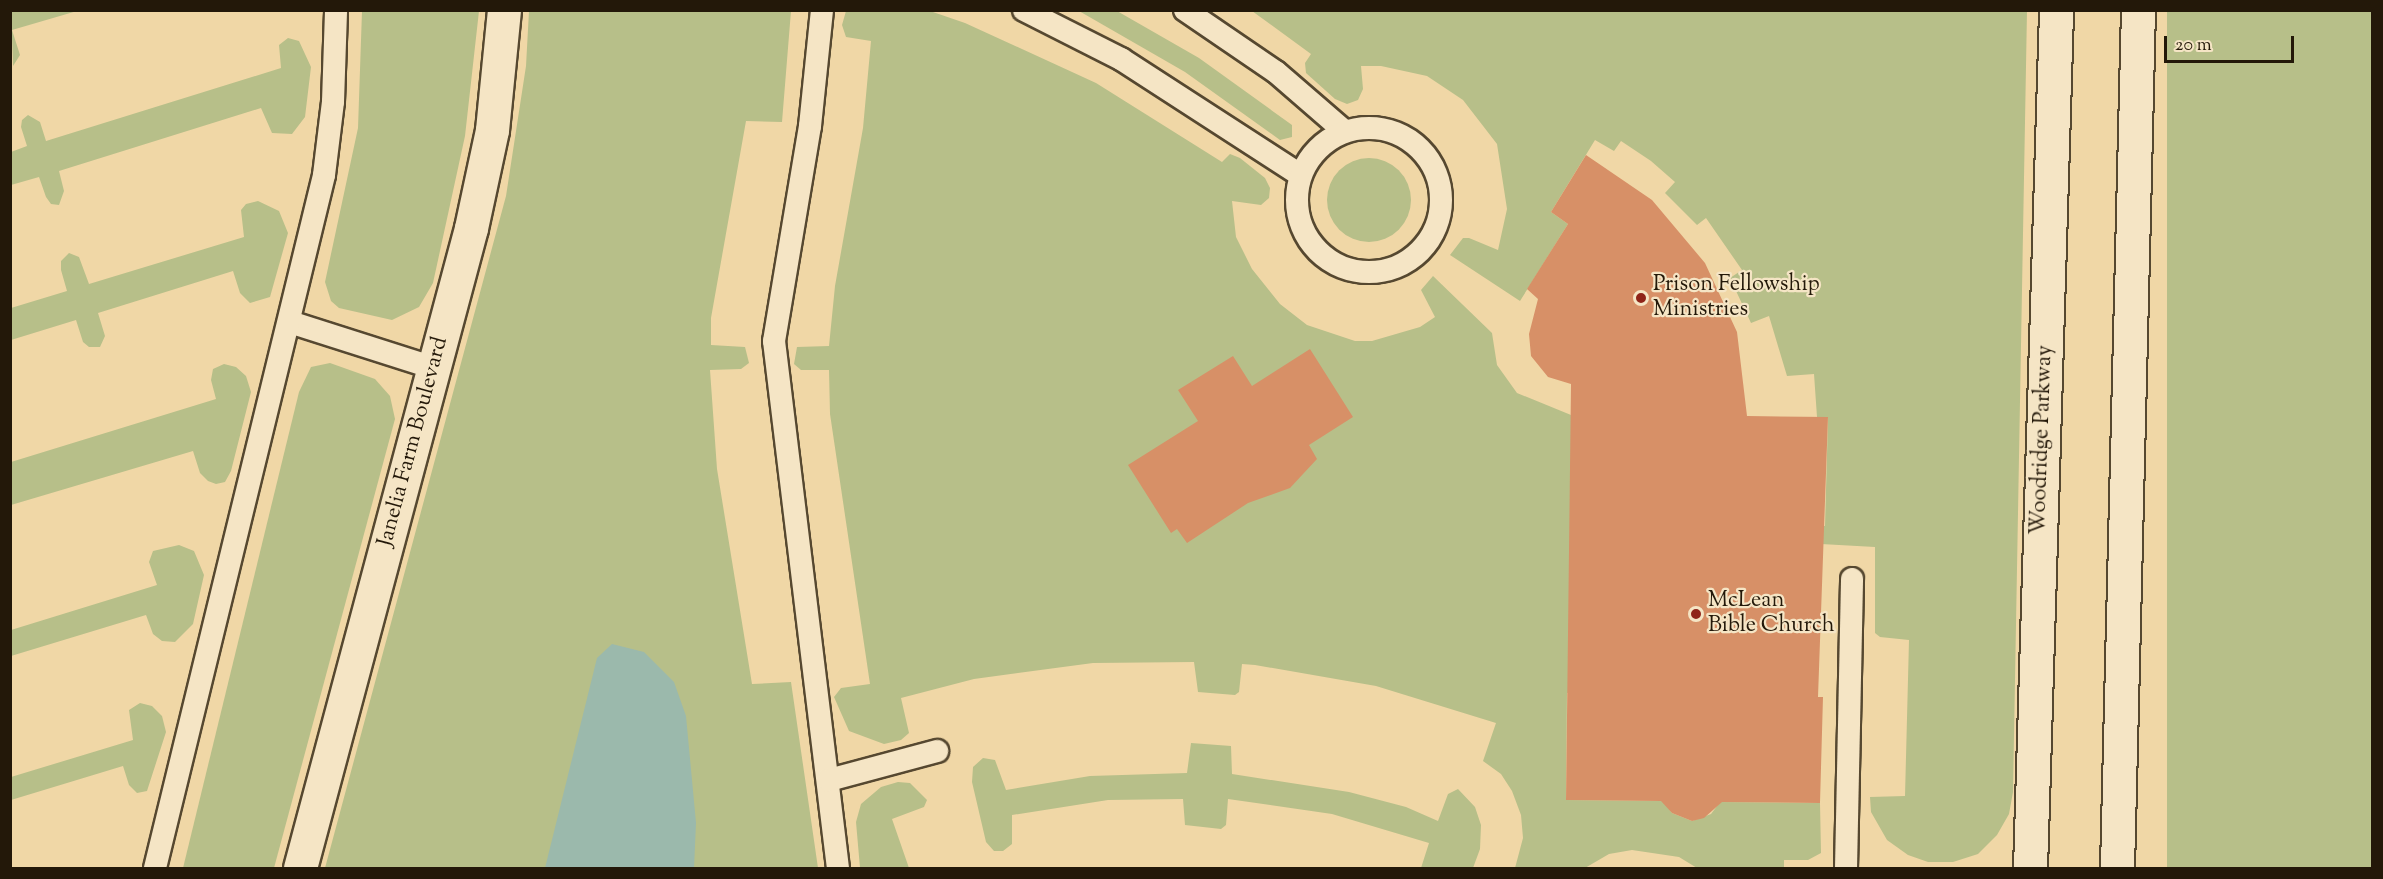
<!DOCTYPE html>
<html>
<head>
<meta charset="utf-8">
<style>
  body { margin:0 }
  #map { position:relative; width:2383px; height:879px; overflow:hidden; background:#f0d7a6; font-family:"Sorts Mill Goudy",serif }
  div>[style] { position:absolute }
  .green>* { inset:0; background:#b7bf89; transform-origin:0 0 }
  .round { border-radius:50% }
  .water>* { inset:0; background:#9bb9ac }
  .building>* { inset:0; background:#d79067 }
  .roads { filter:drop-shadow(2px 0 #564830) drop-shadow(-2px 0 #564830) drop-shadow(0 2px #564830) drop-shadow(0 -2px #564830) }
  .service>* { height:22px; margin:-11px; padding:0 11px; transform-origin:11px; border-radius:11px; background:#f5e5c5 }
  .service>.ring { margin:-11px; padding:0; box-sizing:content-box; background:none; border:22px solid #f5e5c5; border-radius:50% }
  .minor>* { height:33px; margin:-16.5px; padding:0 16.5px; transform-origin:16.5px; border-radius:16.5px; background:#f5e5c5 }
  .tertiary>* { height:33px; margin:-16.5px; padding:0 16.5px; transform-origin:16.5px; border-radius:16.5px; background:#f5e5c5 }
  .dots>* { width:16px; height:16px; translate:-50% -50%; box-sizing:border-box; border:3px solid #f5e5c5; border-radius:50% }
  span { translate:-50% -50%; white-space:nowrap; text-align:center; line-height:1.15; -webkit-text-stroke:4.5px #f5e5c5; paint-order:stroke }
  .poi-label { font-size:22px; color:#231809 }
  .left { translate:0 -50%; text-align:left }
  .street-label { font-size:22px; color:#231809 }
  .frame { position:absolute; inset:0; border:12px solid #231809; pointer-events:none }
  .scale { position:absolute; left:2164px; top:36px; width:130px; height:27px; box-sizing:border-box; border:3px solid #231809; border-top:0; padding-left:8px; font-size:18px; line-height:21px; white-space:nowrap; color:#231809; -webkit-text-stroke:4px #f5e5c5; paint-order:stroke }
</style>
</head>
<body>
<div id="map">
  <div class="green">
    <div style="clip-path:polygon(11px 10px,77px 10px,77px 11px,12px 30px,20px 55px,13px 66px)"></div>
    <div style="clip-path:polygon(362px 11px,479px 11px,465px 136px,433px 283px,419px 307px,392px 320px,339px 308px,331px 301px,325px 282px,358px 128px)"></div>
    <div style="clip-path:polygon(529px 11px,791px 11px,782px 122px,746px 121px,711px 318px,711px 345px,745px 347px,749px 363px,741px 369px,710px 370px,717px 469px,752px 684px,791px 682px,818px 868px,325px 868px,506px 196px,526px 66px)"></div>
    <div style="clip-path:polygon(846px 11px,930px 11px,965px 23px,1096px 83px,1222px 162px,1230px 154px,1240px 158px,1265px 178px,1270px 188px,1269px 198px,1261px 205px,1232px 201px,1236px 237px,1252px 269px,1280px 304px,1307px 325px,1355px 341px,1372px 341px,1420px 327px,1435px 317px,1421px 290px,1433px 276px,1492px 333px,1497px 365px,1517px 393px,1571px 415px,1579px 692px,1567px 693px,1566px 800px,1663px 801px,1672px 813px,1692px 821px,1711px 814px,1720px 802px,1820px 803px,1821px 853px,1808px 860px,1784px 860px,1784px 868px,1697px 868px,1679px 857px,1632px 850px,1609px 854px,1585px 868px,1515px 868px,1523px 838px,1521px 815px,1512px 791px,1501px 774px,1483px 761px,1496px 723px,1376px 686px,1255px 665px,1242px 664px,1239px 692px,1235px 695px,1198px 692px,1194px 662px,1093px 663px,974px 679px,901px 698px,909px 733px,901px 740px,884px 744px,849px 731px,834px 697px,841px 688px,870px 684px,830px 414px,829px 370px,801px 370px,794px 364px,797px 347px,829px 346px,835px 286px,863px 128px,871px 41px,846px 37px,842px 25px)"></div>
    <div style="clip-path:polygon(1079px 11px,1117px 11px,1199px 58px,1292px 125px,1292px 137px,1280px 140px,1185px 72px)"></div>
    <div style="clip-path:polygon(1252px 11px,2027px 11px,2013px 792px,2009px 814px,1997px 835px,1978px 854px,1953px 862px,1928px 862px,1908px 855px,1887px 840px,1871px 812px,1870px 797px,1905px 796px,1909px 640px,1880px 637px,1875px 633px,1875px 547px,1821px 544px,1812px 526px,1825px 526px,1828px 418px,1817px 417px,1814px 374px,1787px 376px,1769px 316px,1751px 323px,1730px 278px,1742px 270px,1706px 218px,1697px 225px,1665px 193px,1675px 182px,1651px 161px,1621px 141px,1614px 151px,1595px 140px,1551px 212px,1568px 224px,1520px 301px,1450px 255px,1463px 238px,1469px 238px,1498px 250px,1507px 209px,1497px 144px,1463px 100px,1427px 76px,1381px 66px,1361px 66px,1363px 89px,1358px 100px,1347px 104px,1335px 99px,1306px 73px,1305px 63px,1311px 54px)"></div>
    <div style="left:2167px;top:11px;width:205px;height:857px"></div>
    <div style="clip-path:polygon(288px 38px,299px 41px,311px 67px,305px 117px,292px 134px,272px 133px,261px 108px,59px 171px,64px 191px,59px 205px,51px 204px,46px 197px,39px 177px,11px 185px,11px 152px,27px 146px,21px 127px,22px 120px,28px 115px,40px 122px,46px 141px,281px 68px,279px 45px)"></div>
    <div class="round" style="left:1327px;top:158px;width:84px;height:84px"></div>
    <div style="clip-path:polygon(258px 201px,279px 211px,288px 233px,270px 297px,250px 303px,240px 293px,233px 271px,98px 313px,105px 336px,100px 347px,89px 347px,83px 342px,76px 320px,11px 340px,11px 308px,67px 291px,61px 270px,61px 261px,69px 253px,79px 257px,89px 284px,244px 237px,241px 210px,246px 204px)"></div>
    <div style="clip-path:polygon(330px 363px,375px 379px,390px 396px,395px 419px,274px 868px,183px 868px,299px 392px,311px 367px)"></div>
    <div style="clip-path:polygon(224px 364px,236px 367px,246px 376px,251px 392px,231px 471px,225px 482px,216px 484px,208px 481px,200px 473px,193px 451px,11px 505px,11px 462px,216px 399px,211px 380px,213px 369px)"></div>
    <div style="clip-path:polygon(179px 545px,194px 551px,204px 575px,193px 624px,175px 642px,162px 641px,153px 634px,146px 615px,11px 656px,11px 630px,157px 585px,149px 562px,153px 551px)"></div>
    <div style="clip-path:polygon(140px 703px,152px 706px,162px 716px,166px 732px,147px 791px,137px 793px,129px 785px,123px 766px,11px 800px,11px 777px,133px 740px,129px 710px)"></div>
    <div style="clip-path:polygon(1191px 743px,1231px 746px,1232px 774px,1349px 792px,1406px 807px,1438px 821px,1448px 794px,1458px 789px,1475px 807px,1481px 825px,1480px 849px,1473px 868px,1421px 868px,1429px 843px,1332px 814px,1228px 799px,1226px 825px,1221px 829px,1185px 825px,1183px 799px,1108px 800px,1012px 815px,1012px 844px,1003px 851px,994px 851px,986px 842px,972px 782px,973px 767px,983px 758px,995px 760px,1006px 790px,1090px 776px,1187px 773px)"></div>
    <div style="clip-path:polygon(898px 782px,910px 783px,927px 800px,924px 807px,892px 819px,909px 868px,860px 868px,856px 822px,861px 804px,881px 787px)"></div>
  </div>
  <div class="water">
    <div style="clip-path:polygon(612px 644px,644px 652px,674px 682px,686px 716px,696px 823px,694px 868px,545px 868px,597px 658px)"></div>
  </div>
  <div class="building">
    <div style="clip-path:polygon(1586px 155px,1652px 200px,1705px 263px,1737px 332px,1747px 416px,1828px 417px,1818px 697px,1823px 697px,1820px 803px,1722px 802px,1704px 818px,1692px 821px,1672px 813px,1661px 801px,1566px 800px,1571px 384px,1548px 377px,1531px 356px,1529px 334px,1538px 299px,1527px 289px,1568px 224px,1551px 212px)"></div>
    <div style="clip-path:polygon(1310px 349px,1353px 417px,1309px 445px,1317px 459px,1290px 488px,1248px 503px,1187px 543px,1177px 529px,1171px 533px,1128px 465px,1198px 421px,1178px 390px,1233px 356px,1252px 386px)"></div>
  </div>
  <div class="roads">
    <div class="service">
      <div style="left:822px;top:10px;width:117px;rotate:95.9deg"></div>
      <div style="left:810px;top:126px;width:218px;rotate:99.5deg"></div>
      <div style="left:774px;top:341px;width:531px;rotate:83.08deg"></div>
      <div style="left:1024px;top:10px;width:109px;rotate:26.8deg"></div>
      <div style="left:1121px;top:59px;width:213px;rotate:32.9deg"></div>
      <div style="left:1185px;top:10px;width:110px;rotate:34.3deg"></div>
      <div style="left:1276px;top:72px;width:90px;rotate:40.9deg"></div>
      <div class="ring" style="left:1297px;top:128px;width:122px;height:122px"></div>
      <div style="left:290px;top:322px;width:151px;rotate:17.7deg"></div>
      <div style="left:829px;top:780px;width:112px;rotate:-15deg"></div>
      <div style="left:155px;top:868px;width:713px;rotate:-76.29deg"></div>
      <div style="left:324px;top:175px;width:74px;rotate:-83deg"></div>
      <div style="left:333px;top:102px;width:92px;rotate:-88.1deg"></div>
      <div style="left:1846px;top:868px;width:289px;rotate:-88.8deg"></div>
    </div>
    <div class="minor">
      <div style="left:300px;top:868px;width:662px;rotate:-75.04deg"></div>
      <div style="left:471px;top:228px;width:100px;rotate:-77.9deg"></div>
      <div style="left:492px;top:130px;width:121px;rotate:-84.3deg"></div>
    </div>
    <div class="tertiary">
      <div style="left:2030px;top:868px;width:858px;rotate:-88.26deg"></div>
      <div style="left:2117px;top:868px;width:858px;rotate:-88.6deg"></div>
    </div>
  </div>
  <div class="dots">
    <div style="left:1641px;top:298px;background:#8f2418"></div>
    <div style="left:1696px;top:614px;background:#8f2418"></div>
  </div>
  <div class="poi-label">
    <span class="left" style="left:1653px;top:298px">Prison Fellowship<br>Ministries</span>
    <span class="left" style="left:1708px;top:614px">McLean<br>Bible Church</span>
  </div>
  <div class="street-label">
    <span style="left:2043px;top:440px;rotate:-88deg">Woodridge Parkway</span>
    <span style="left:414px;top:442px;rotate:-75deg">Janelia Farm Boulevard</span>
  </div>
  <div class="frame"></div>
  <div class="scale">20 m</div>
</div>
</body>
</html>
